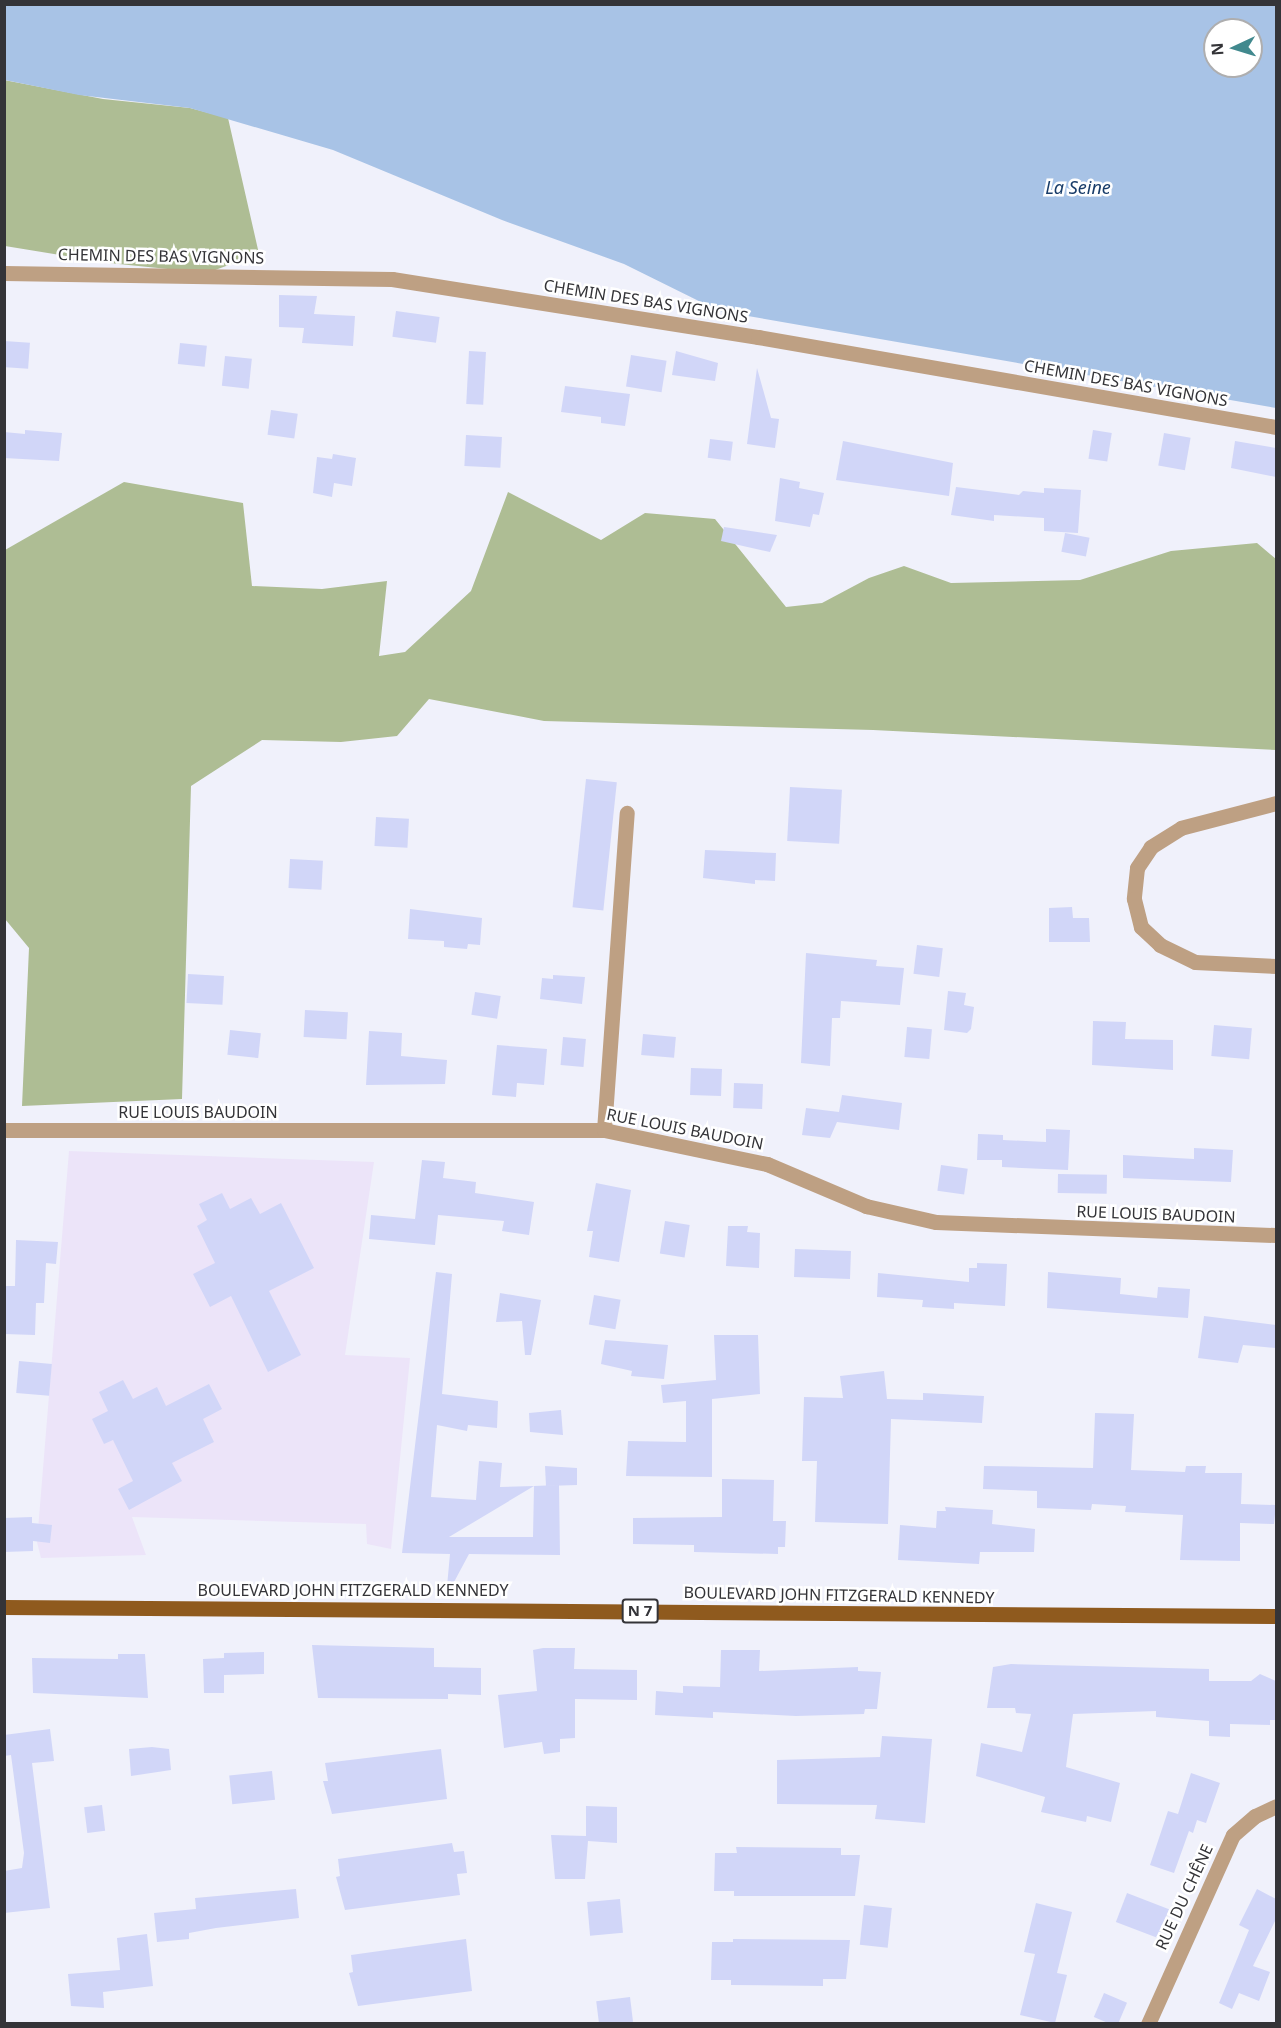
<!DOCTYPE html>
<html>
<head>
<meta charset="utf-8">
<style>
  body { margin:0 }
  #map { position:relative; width:1281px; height:2028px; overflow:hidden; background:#f0f1fb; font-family:"Noto Sans",sans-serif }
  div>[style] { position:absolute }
  .education>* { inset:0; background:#ece4f9 }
  .forest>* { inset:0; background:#aebd94 }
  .water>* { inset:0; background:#a8c3e6 }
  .building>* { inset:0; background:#d1d6f8; transform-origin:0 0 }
  .minor>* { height:15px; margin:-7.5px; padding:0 7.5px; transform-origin:7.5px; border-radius:7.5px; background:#bea083 }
  .major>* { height:15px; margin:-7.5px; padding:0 7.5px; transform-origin:7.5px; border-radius:7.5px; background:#8f5a1e }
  span { translate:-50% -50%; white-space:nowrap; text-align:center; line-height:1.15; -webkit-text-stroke:5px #fff; paint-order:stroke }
  .shield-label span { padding:2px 4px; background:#fff; border:2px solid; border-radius:4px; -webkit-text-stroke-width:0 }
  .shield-label { font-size:15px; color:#343438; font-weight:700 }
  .street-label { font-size:16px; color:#343438 }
  .water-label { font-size:18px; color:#183c69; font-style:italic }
  .frame { position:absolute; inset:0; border:6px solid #343438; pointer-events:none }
  .north { position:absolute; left:1203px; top:18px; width:60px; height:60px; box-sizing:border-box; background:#fff; border:2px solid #aeaeaf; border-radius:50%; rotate:266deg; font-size:16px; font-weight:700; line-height:24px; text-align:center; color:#343438 }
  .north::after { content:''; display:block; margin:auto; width:21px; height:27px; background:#41898e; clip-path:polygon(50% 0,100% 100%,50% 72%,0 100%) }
</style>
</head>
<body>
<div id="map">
  <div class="education">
    <div style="clip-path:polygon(69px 1151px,374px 1162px,345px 1355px,410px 1358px,391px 1549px,367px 1544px,366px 1524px,132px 1517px,146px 1555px,41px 1558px,37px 1542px)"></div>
  </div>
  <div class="forest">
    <div style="clip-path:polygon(4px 80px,103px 99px,190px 108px,228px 118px,259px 254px,207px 273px,109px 263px,5px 246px)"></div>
    <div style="clip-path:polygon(124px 482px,243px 503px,252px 586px,322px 589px,387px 581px,379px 656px,405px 652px,471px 591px,508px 492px,601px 540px,645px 513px,715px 519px,786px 607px,822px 603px,869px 578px,904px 566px,951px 583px,1080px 580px,1171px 551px,1257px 543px,1276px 559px,1276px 750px,873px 730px,544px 721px,429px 699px,397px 736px,341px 742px,262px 740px,191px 786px,182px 1099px,22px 1106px,29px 948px,5px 919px,5px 550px)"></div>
  </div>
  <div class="water">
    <div style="clip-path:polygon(evenodd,5px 4px,1276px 5px,1276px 408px,719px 311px,624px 264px,502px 220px,333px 150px,190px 108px,79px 95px,5px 80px,5px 4px,1215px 30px,1251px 30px,1251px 66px,1215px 66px,1215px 30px)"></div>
  </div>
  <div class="building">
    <div style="clip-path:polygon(279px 295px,317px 296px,314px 314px,355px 316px,353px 346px,302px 343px,304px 328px,279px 327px)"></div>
    <div style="left:396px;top:311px;width:44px;height:26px;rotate:8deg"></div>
    <div style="left:4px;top:341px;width:26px;height:26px;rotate:4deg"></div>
    <div style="left:180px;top:343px;width:27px;height:21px;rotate:6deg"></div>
    <div style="left:469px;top:351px;width:17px;height:53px;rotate:3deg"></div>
    <div style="clip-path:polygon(676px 351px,718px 363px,715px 381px,672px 375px)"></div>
    <div style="left:631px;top:355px;width:36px;height:32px;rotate:9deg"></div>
    <div style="left:225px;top:356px;width:27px;height:30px;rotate:6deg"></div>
    <div style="clip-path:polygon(757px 368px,771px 418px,779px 419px,775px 448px,747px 444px)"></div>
    <div style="clip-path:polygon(565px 386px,630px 394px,625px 426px,601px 423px,601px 417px,561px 412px)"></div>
    <div style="left:271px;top:410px;width:27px;height:25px;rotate:8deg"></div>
    <div style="clip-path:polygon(25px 430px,62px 433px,59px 461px,4px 458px,4px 432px,25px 434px)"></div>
    <div style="left:1093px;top:430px;width:19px;height:29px;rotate:9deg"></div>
    <div style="left:1164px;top:433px;width:27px;height:33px;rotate:10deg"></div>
    <div style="left:466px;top:435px;width:36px;height:31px;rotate:3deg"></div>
    <div style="left:710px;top:439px;width:23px;height:19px;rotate:7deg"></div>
    <div style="clip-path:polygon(843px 441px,953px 463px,949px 496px,836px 480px)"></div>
    <div style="clip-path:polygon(1235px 441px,1276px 448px,1276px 477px,1231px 468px)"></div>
    <div style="clip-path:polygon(333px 454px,356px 458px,352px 486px,334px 483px,332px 497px,313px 493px,317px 457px,332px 459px)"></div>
    <div style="clip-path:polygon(780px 478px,800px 482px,799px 488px,824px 493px,819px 515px,813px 514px,810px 527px,775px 521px)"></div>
    <div style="clip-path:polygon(956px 487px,1019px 495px,1023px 491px,1044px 493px,1044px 488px,1081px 490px,1078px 533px,1044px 531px,1044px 518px,994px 515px,994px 521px,951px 515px)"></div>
    <div style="clip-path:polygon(724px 527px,777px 535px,770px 552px,721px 541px)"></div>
    <div style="left:1065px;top:533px;width:25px;height:19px;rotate:11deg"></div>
    <div style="left:586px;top:779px;width:31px;height:129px;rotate:6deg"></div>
    <div style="left:790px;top:787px;width:52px;height:54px;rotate:3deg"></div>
    <div style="left:376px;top:817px;width:33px;height:29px;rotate:3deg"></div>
    <div style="clip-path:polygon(705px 850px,776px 853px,775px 881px,755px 880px,755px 884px,703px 878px)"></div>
    <div style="left:290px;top:859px;width:33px;height:29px;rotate:3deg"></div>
    <div style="clip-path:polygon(1072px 907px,1073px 918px,1089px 918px,1090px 942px,1049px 942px,1049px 908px)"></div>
    <div style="clip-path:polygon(410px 909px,482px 918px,480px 945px,468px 944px,467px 949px,444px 947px,444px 941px,408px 939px)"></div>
    <div style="left:917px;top:945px;width:26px;height:29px;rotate:7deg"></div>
    <div style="clip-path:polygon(806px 953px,877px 960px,876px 966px,904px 968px,900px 1005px,841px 1001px,840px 1018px,832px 1018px,830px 1066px,801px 1063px)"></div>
    <div style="left:188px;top:974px;width:36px;height:29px;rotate:3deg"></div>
    <div style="clip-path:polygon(553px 975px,585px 977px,582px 1004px,540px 999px,542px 978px,553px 979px)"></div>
    <div style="clip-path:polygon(948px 991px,966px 993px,964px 1005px,974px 1007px,971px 1029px,967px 1033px,944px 1030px)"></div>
    <div style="left:475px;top:992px;width:26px;height:23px;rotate:9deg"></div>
    <div style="left:305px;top:1010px;width:43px;height:27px;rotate:3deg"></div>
    <div style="clip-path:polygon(1093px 1021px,1126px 1022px,1125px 1039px,1173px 1040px,1173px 1070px,1092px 1065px)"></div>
    <div style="left:1214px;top:1025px;width:38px;height:31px;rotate:5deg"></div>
    <div style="left:907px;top:1027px;width:25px;height:30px;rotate:5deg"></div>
    <div style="left:230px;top:1030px;width:31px;height:25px;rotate:6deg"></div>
    <div style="clip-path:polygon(369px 1031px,402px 1033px,401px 1056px,447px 1060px,445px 1084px,366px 1085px)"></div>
    <div style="left:643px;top:1034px;width:33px;height:21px;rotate:5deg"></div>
    <div style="left:563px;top:1037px;width:23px;height:28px;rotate:5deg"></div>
    <div style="clip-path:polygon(497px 1045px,547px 1049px,544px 1085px,517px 1083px,516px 1097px,492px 1095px)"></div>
    <div style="left:691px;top:1068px;width:31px;height:27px;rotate:2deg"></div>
    <div style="left:734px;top:1083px;width:29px;height:25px;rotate:2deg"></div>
    <div style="clip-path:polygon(842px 1095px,902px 1103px,899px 1130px,837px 1122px,830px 1138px,802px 1135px,806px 1108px,839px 1112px)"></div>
    <div style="clip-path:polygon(1046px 1129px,1070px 1130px,1068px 1170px,1002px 1167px,1002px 1160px,977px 1160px,978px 1134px,1003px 1135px,1003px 1140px,1046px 1142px)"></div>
    <div style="clip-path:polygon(1194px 1148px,1233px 1150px,1231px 1182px,1123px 1178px,1123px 1155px,1194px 1159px)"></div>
    <div style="clip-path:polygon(422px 1160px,445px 1162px,443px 1178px,476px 1182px,475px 1193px,534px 1202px,529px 1235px,502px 1231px,504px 1221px,438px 1215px,435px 1245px,369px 1239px,371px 1215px,415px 1219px)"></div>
    <div style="left:941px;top:1165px;width:27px;height:26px;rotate:8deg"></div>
    <div style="left:1058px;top:1174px;width:49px;height:19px;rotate:1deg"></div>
    <div style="clip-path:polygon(596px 1183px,631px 1190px,619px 1262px,589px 1257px,593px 1231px,587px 1231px)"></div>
    <div style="clip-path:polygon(222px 1193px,230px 1209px,251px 1198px,260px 1214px,281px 1203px,314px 1268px,269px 1291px,301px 1355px,268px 1372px,231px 1296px,210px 1307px,193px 1274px,215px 1263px,197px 1226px,207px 1220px,199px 1204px)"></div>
    <div style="left:665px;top:1221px;width:25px;height:33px;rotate:9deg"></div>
    <div style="clip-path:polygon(728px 1226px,748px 1226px,747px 1232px,760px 1233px,759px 1268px,726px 1266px)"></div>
    <div style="clip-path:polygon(16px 1240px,58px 1242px,56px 1264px,46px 1263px,44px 1303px,36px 1303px,35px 1335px,4px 1334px,4px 1286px,15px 1286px)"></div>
    <div style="left:795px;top:1249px;width:56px;height:28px;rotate:2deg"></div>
    <div style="clip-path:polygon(977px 1263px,1007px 1264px,1005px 1306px,954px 1303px,954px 1309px,922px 1307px,923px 1300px,877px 1297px,878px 1273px,969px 1282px,969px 1268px,977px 1268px)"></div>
    <div style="clip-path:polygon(436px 1272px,452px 1274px,442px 1394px,498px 1401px,497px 1428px,468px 1425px,467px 1431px,437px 1425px,431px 1497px,476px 1500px,479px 1461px,502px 1463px,500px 1487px,534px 1486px,449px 1537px,533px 1537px,534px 1486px,559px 1485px,560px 1555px,469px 1554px,446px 1597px,450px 1554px,402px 1553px)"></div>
    <div style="clip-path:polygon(1048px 1272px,1121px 1278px,1120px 1294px,1157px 1298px,1158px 1287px,1190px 1289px,1188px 1318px,1047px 1308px)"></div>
    <div style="clip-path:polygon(500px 1293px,541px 1300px,531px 1355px,525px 1355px,522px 1321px,496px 1322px)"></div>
    <div style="left:594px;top:1295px;width:27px;height:30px;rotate:10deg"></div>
    <div style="clip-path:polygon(1204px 1316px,1276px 1325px,1276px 1348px,1243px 1345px,1238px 1363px,1198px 1358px)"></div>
    <div style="clip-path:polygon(714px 1335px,758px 1335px,760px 1394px,712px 1399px,712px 1477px,626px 1476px,628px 1441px,686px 1442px,686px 1401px,663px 1403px,661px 1385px,716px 1380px)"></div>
    <div style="clip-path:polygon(605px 1340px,668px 1345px,664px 1379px,631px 1376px,632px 1371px,601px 1364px)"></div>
    <div style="left:19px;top:1361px;width:33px;height:32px;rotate:5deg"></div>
    <div style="clip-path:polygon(884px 1371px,887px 1399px,923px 1400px,923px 1393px,984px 1396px,982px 1423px,891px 1419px,888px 1524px,815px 1522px,817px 1461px,802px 1461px,804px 1397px,843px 1398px,840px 1376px)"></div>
    <div style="clip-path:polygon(123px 1380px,133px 1399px,157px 1387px,166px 1406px,209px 1384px,222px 1409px,203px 1419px,214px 1442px,172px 1463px,182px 1481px,129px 1510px,118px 1489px,133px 1481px,113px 1440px,104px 1444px,92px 1419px,108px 1411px,99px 1392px)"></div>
    <div style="clip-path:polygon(561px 1410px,563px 1435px,530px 1432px,529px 1413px)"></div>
    <div style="clip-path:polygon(1095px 1413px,1134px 1414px,1131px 1470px,1185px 1472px,1186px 1466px,1206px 1466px,1205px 1473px,1242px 1473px,1241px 1504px,1276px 1505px,1274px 1524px,1240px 1523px,1240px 1561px,1180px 1560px,1183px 1515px,1125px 1512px,1126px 1506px,1092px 1504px,1091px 1510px,1037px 1508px,1037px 1491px,983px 1489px,984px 1466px,1093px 1468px)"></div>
    <div style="clip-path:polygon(545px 1466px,577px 1468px,577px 1485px,546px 1486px)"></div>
    <div style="clip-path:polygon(722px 1479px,774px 1480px,773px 1521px,786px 1521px,785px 1547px,778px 1547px,778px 1554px,694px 1552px,694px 1545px,633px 1544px,633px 1518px,722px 1517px)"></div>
    <div style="clip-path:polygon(945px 1507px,993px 1510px,992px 1524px,1035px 1529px,1034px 1552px,980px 1552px,979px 1564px,898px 1560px,900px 1525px,936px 1528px,937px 1511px,946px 1511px)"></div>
    <div style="clip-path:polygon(32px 1517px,32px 1523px,52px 1525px,50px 1543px,33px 1541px,33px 1551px,4px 1552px,4px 1518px)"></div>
    <div style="clip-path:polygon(312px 1645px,434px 1648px,434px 1667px,481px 1668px,481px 1695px,448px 1694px,448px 1699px,318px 1698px)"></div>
    <div style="clip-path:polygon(543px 1648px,575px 1648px,574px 1669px,637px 1670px,637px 1700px,575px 1699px,575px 1738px,560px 1739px,560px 1752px,544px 1754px,542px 1742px,504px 1748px,498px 1695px,537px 1691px,533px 1650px)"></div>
    <div style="clip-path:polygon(721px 1650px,760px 1650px,759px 1671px,858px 1667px,858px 1671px,881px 1672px,877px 1709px,865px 1709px,864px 1714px,796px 1716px,713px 1712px,713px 1718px,655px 1715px,656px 1691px,683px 1693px,683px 1686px,720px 1687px)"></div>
    <div style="clip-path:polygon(264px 1652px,264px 1674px,224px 1675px,224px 1693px,204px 1693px,203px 1659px,224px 1658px,224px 1653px)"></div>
    <div style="clip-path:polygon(118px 1654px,145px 1654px,148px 1698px,33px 1693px,32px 1658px,118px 1659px)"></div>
    <div style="clip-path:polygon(1011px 1664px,1209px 1669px,1209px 1681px,1251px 1681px,1260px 1674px,1276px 1681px,1276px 1720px,1270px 1720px,1270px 1725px,1230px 1724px,1230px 1737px,1209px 1736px,1209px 1721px,1156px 1717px,1156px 1711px,1073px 1714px,1066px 1767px,1120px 1783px,1111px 1822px,1087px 1816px,1086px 1822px,1041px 1812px,1045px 1797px,976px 1776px,981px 1743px,1022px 1752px,1031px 1714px,1016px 1713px,1015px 1708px,987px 1708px,993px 1667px)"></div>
    <div style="clip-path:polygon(50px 1729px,54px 1761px,32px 1763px,50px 1908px,4px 1913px,4px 1871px,22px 1868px,24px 1853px,11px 1755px,4px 1756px,4px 1735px)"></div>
    <div style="clip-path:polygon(882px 1736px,932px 1739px,925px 1823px,875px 1819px,877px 1805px,777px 1804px,777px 1760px,880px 1757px)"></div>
    <div style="clip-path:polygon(152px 1747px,169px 1749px,171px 1770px,131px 1776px,129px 1749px)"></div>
    <div style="clip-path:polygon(441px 1749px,447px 1799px,332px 1814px,323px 1781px,328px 1781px,325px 1763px)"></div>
    <div style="left:272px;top:1771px;width:29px;height:43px;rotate:84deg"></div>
    <div style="clip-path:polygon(1191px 1773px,1220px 1783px,1206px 1823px,1197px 1820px,1193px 1833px,1189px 1831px,1174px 1873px,1150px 1865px,1168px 1811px,1178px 1814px)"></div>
    <div style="left:102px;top:1805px;width:26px;height:18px;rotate:83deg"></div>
    <div style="clip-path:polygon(586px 1806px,617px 1807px,617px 1843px,588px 1841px,585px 1879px,555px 1879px,551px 1835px,586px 1836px)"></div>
    <div style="clip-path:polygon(452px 1843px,454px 1852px,464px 1851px,467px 1873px,457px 1874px,460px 1895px,345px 1910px,336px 1877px,340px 1876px,338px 1859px)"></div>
    <div style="clip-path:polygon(736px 1847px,841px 1848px,841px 1855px,860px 1855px,855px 1896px,734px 1896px,734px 1891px,714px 1891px,715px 1853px,737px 1853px)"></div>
    <div style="clip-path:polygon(296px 1889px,299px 1918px,216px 1928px,189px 1933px,189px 1939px,157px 1942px,154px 1913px,196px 1909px,195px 1898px)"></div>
    <div style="clip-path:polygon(1257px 1889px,1276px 1899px,1276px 1919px,1253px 1966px,1270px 1972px,1259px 2001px,1239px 1993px,1232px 2009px,1219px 2003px,1249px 1930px,1239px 1925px)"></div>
    <div style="left:1127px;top:1893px;width:45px;height:31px;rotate:21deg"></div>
    <div style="left:620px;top:1899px;width:34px;height:33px;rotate:85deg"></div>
    <div style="clip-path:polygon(1036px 1903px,1072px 1912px,1057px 1973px,1067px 1975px,1055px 2023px,1020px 2015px,1035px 1954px,1024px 1952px)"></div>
    <div style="left:864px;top:1905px;width:28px;height:40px;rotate:6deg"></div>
    <div style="clip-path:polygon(147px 1934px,153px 1986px,103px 1992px,104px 2008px,71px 2006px,68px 1974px,120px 1970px,117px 1938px)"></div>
    <div style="clip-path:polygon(466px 1939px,472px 1991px,358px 2006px,349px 1973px,353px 1972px,351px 1955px)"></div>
    <div style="clip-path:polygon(733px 1939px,850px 1940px,846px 1979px,823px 1979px,823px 1986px,731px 1985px,731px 1980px,711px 1980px,712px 1942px,733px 1942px)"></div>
    <div style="left:1104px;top:1993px;width:25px;height:26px;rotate:23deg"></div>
    <div style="left:630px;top:1997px;width:25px;height:34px;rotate:83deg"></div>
  </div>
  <div class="minor">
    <div style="left:4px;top:273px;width:388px;rotate:0.9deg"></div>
    <div style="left:392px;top:279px;width:371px;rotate:9deg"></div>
    <div style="left:758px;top:337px;width:526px;rotate:9.86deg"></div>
    <div style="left:1276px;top:803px;width:98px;rotate:165.3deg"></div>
    <div style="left:1181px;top:828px;width:36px;rotate:148deg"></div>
    <div style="left:1151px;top:847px;width:25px;rotate:124deg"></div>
    <div style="left:1137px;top:868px;width:31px;rotate:96deg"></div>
    <div style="left:1134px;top:899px;width:29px;rotate:76deg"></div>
    <div style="left:1141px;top:927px;width:26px;rotate:43deg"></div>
    <div style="left:1160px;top:945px;width:39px;rotate:26deg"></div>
    <div style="left:1195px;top:962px;width:81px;rotate:2.8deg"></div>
    <div style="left:4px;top:1130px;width:600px"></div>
    <div style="left:604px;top:1130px;width:167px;rotate:11.8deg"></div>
    <div style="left:767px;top:1164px;width:108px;rotate:23deg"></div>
    <div style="left:866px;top:1206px;width:72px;rotate:12.9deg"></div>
    <div style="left:936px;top:1222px;width:340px;rotate:2.2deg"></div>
    <div style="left:604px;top:1130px;width:318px;rotate:-85.9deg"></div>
    <div style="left:1148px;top:2024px;width:207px;rotate:-65.8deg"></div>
    <div style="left:1233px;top:1835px;width:29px;rotate:-41deg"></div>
    <div style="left:1255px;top:1816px;width:23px;rotate:-25deg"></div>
  </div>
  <div class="major">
    <div style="left:4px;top:1607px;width:1272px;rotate:0.41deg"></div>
  </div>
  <div class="shield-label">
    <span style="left:640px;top:1611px">N 7</span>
  </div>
  <div class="street-label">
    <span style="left:161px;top:256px;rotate:1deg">CHEMIN DES BAS VIGNONS</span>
    <span style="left:646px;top:301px;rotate:9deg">CHEMIN DES BAS VIGNONS</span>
    <span style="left:1126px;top:383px;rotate:10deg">CHEMIN DES BAS VIGNONS</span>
    <span style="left:198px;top:1112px">RUE LOUIS BAUDOIN</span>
    <span style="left:685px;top:1129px;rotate:11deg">RUE LOUIS BAUDOIN</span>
    <span style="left:1156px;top:1214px;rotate:2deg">RUE LOUIS BAUDOIN</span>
    <span style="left:353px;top:1590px">BOULEVARD JOHN FITZGERALD KENNEDY</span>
    <span style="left:839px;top:1595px;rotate:1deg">BOULEVARD JOHN FITZGERALD KENNEDY</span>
    <span style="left:1184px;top:1897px;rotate:-65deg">RUE DU CHÊNE</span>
  </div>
  <div class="water-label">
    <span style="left:1078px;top:187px">La Seine</span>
  </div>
  <div class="frame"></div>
  <div class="north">N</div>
</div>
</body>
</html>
